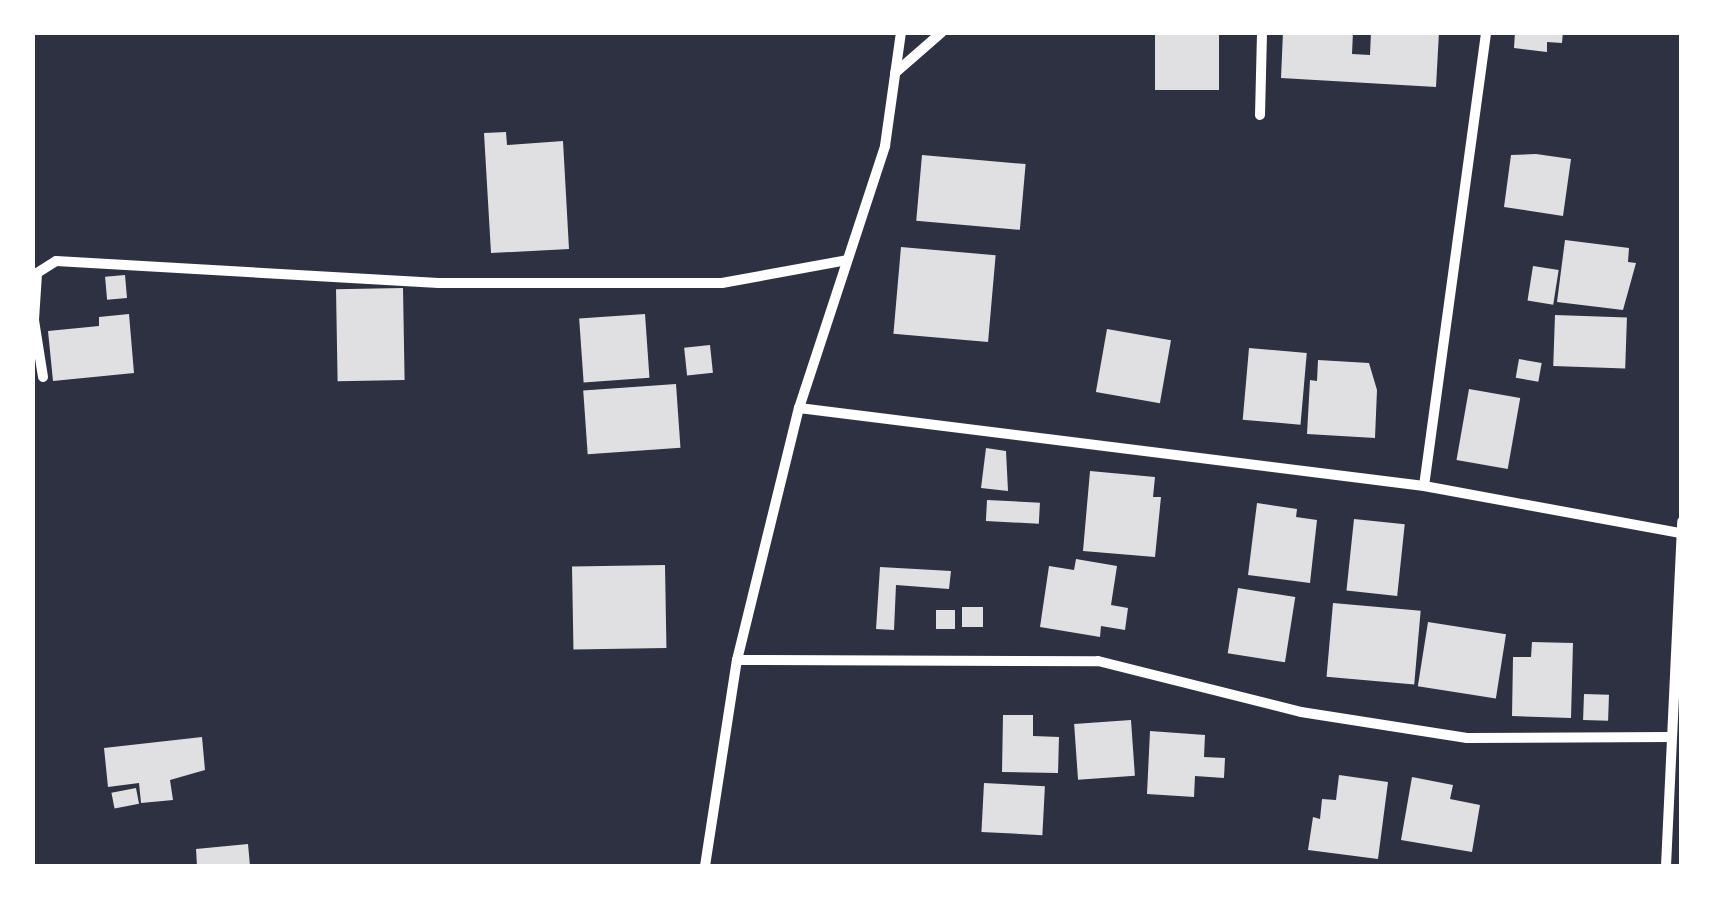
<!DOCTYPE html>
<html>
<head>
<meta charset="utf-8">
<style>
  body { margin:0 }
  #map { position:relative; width:1714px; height:899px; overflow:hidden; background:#2d3142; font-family:"Space Grotesk",sans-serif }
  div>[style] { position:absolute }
  .building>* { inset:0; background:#e0e0e3; transform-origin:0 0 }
  .minor>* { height:10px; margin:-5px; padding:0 5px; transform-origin:5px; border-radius:5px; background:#fff }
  span { translate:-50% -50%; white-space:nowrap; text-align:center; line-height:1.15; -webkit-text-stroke:9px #fff; paint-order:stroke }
  .frame { position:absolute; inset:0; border:35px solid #fff; pointer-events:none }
</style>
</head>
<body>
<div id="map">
  <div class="building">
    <div style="left:1155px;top:32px;width:64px;height:58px"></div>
    <div style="clip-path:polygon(1283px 32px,1353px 32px,1352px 54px,1370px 55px,1371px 32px,1439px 32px,1436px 87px,1281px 78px)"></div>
    <div style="clip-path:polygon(1515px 32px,1563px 32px,1562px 43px,1547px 42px,1547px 52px,1514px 48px)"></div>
    <div style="clip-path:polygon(506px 132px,507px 145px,563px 141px,569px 249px,491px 253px,484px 133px)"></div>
    <div style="clip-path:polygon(1536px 154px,1571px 159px,1563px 216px,1504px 207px,1511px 155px)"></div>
    <div style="left:922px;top:155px;width:104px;height:66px;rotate:5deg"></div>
    <div style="clip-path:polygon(1565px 240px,1629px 248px,1628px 262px,1636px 263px,1623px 310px,1557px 302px)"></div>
    <div style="left:901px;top:247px;width:95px;height:87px;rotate:5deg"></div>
    <div style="left:1533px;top:266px;width:26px;height:35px;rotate:9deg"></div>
    <div style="left:125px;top:275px;width:23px;height:20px;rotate:85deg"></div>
    <div style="left:403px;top:288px;width:92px;height:67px;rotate:89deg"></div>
    <div style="clip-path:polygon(129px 314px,134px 373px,53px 381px,48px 331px,99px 326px,99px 317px)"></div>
    <div style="left:645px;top:314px;width:64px;height:66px;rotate:86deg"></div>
    <div style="left:1555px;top:315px;width:72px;height:51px;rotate:2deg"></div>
    <div style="left:1107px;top:329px;width:65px;height:64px;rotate:10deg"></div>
    <div style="left:710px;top:345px;width:28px;height:26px;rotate:84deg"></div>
    <div style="left:1249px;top:348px;width:58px;height:72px;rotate:5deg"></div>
    <div style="left:1519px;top:359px;width:23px;height:19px;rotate:10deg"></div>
    <div style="clip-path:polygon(1318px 360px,1369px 363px,1377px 390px,1375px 438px,1307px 434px,1310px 380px,1317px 381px)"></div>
    <div style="left:676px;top:384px;width:64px;height:93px;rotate:86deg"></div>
    <div style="left:1469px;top:389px;width:52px;height:72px;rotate:10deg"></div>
    <div style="clip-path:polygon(986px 448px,1006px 451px,1008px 491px,981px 488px)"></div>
    <div style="clip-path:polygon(1090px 471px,1155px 477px,1153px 497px,1161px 497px,1155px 557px,1083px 551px)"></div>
    <div style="left:987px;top:500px;width:53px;height:21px;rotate:3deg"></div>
    <div style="clip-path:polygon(1257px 503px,1297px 509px,1296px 517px,1317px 520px,1310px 583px,1248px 575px)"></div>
    <div style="left:1354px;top:519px;width:51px;height:72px;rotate:6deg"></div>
    <div style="clip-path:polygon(1076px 559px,1117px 566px,1111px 605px,1128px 608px,1125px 630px,1101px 626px,1100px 637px,1040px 627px,1049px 566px,1074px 570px)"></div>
    <div style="left:665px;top:565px;width:83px;height:93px;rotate:89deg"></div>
    <div style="clip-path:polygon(880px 567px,951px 571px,949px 589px,896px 585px,894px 630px,876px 629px)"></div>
    <div style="left:1238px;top:588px;width:58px;height:66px;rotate:9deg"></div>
    <div style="left:1333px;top:603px;width:88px;height:74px;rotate:5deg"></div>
    <div style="left:962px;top:607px;width:21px;height:20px"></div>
    <div style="left:936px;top:610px;width:19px;height:19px"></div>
    <div style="left:1428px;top:622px;width:79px;height:65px;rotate:9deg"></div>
    <div style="clip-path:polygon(1532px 642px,1573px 643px,1571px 718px,1512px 716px,1513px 657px,1531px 657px)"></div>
    <div style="left:1584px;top:694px;width:25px;height:26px;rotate:2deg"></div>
    <div style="clip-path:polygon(1003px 715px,1033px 715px,1033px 736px,1059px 737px,1058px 773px,1002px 772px)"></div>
    <div style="left:1131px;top:720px;width:56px;height:57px;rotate:86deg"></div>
    <div style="clip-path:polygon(1150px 731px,1205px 735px,1204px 757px,1225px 758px,1224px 778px,1195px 776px,1194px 797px,1147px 794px)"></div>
    <div style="clip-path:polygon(202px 737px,205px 770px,170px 780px,173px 800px,141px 803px,139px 783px,108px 787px,104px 748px)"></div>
    <div style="clip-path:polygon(1339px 775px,1388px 782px,1378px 859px,1308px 850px,1313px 817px,1320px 819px,1322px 799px,1336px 800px)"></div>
    <div style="clip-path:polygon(1412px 777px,1453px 785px,1450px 799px,1480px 805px,1472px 852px,1401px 840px)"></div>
    <div style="left:984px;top:783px;width:61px;height:49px;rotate:3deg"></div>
    <div style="left:136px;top:788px;width:16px;height:25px;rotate:79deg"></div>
    <div style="clip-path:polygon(248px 844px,250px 866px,197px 866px,196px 849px)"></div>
  </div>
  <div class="minor">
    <div style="left:895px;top:73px;width:62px;rotate:-41.1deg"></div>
    <div style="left:1260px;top:115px;width:83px;rotate:-88.6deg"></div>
    <div style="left:43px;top:377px;width:58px;rotate:-99deg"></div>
    <div style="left:34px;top:320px;width:47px;rotate:-86.3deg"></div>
    <div style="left:37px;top:273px;width:22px;rotate:-32deg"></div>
    <div style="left:56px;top:261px;width:383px;rotate:3.3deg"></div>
    <div style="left:438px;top:283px;width:284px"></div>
    <div style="left:722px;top:283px;width:127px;rotate:-10.4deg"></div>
    <div style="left:799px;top:408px;width:630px;rotate:7.11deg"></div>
    <div style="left:1424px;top:486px;width:261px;rotate:10.4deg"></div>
    <div style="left:1424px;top:486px;width:458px;rotate:-82.2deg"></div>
    <div style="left:737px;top:660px;width:361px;rotate:0.2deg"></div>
    <div style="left:1098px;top:661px;width:209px;rotate:14.1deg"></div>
    <div style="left:1301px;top:712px;width:168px;rotate:8.9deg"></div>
    <div style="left:1467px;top:738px;width:205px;rotate:-0.3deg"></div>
    <div style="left:705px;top:866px;width:208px;rotate:-81.2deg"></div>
    <div style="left:737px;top:660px;width:260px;rotate:-76.2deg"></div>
    <div style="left:799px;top:408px;width:276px;rotate:-71.8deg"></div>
    <div style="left:885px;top:146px;width:115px;rotate:-82deg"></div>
    <div style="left:1666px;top:866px;width:345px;rotate:-87.3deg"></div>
  </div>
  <div class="frame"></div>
</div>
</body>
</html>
